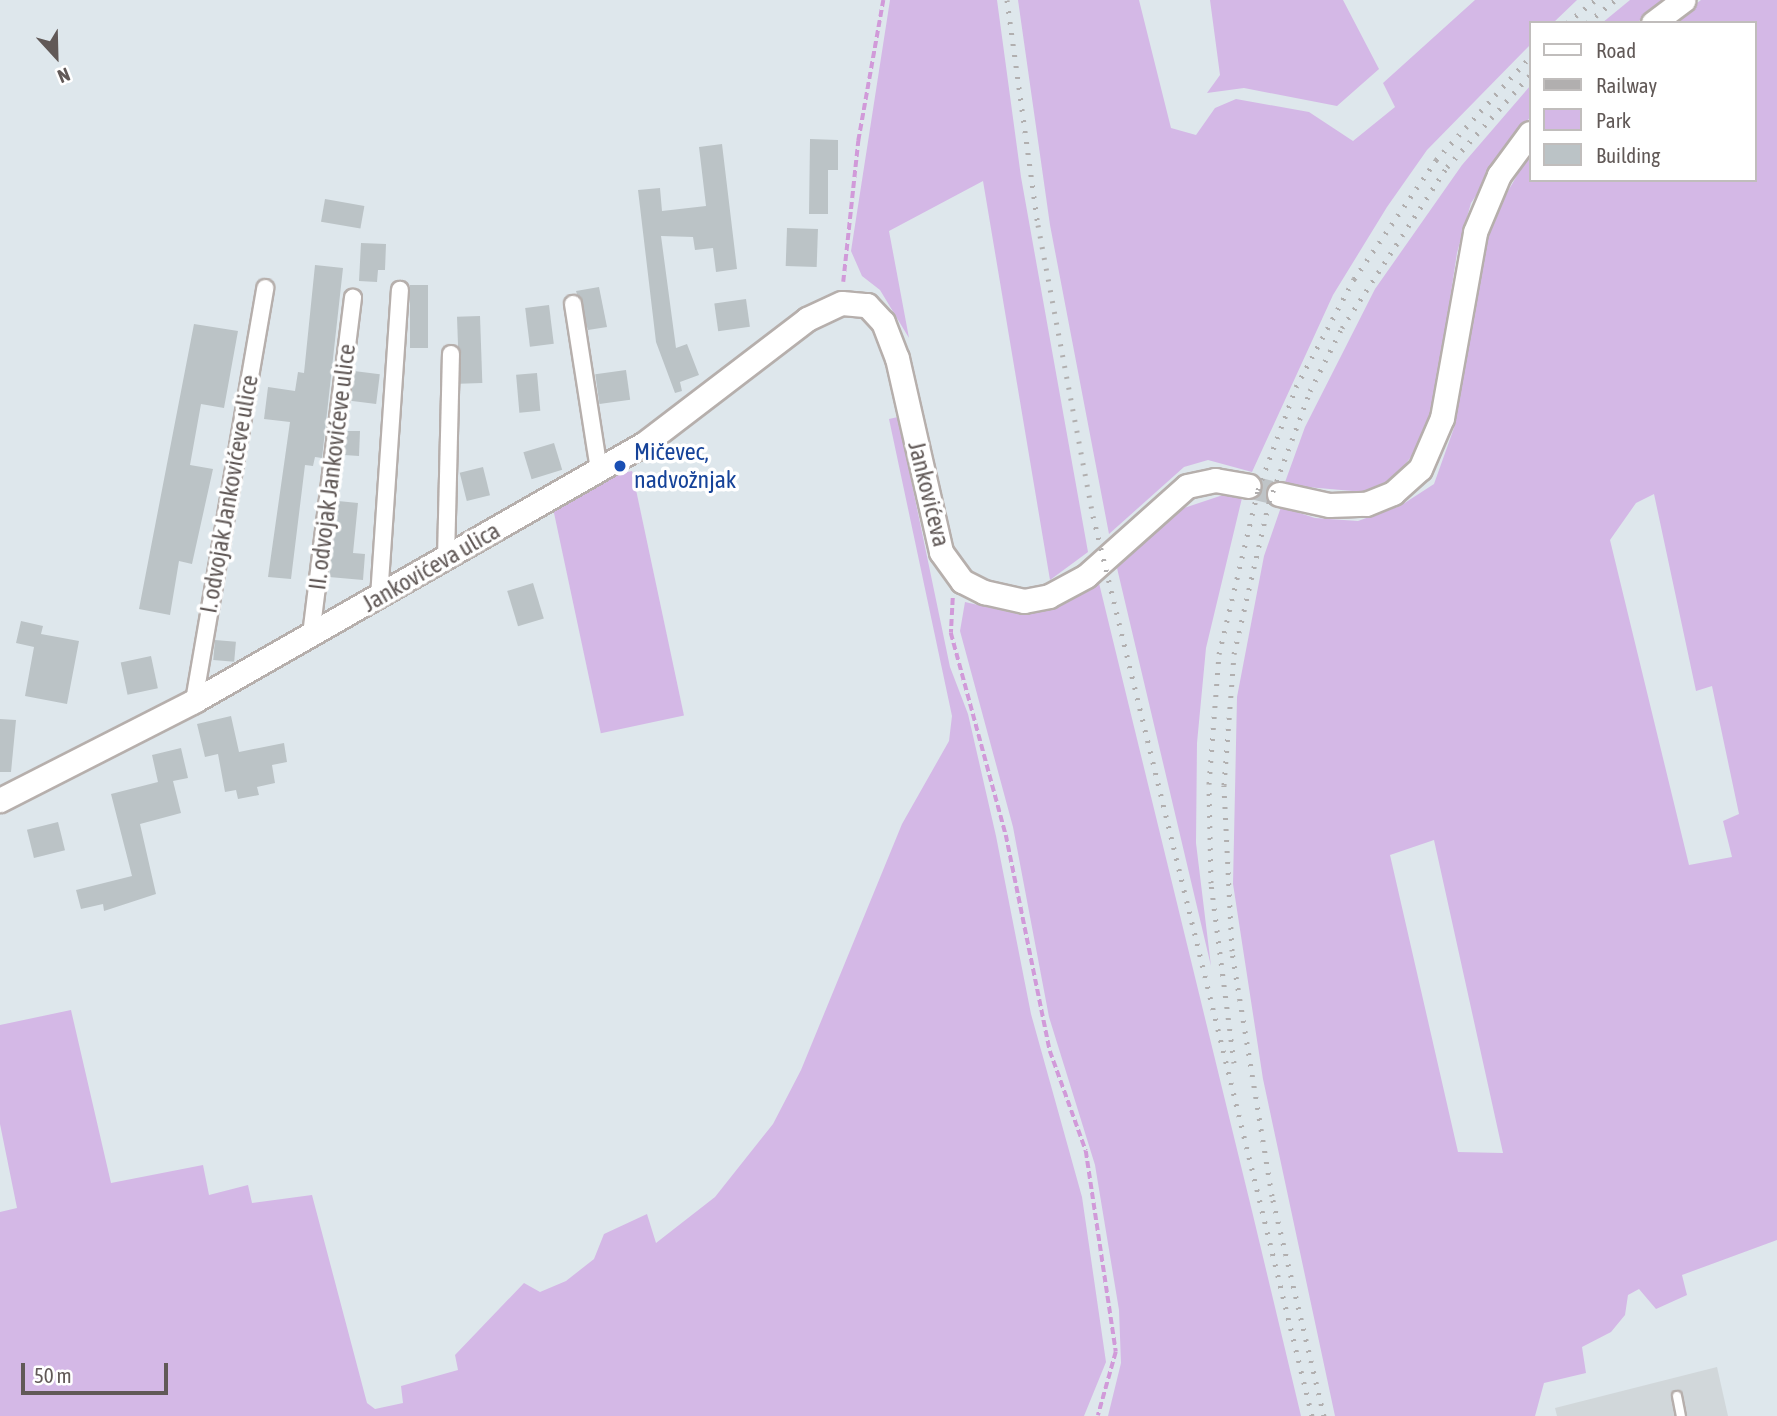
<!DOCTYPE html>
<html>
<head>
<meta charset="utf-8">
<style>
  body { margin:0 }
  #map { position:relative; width:1777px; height:1416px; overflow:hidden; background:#dee7ec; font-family:"Asap Condensed",sans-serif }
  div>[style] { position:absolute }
  .industrial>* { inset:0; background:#d1d7da }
  .green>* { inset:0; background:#d4b8e6; transform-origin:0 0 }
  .building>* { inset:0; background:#bbc3c6; transform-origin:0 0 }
  .secondary-tunnel>* { height:23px; margin-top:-11.5px; transform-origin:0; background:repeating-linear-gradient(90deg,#bfc4c7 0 23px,transparent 0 34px) }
  .path>* { height:3.5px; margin-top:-1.75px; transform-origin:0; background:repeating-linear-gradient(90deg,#d19ad9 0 7px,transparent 0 10.5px) }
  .roads { filter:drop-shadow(2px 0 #b6afac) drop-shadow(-2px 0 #b6afac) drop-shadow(0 2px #b6afac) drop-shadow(0 -2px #b6afac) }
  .service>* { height:8px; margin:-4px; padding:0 4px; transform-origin:4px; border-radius:4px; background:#fff }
  .minor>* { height:16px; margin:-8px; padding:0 8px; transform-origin:8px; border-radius:8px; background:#fff }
  .secondary>* { height:23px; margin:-11.5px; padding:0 11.5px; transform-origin:11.5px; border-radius:11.5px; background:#fff }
  .rail>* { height:5px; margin-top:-2.5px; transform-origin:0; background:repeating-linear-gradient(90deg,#b1afaf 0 2px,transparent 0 11px) }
  .dots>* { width:19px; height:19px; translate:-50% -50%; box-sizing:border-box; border:4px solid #fff; border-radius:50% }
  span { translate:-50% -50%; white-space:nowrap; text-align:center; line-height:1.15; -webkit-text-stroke:7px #fff; paint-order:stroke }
  .transit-label { font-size:24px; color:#164399 }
  .left { translate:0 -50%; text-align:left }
  .street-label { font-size:24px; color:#615957 }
  .legend { position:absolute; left:1529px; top:21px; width:228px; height:161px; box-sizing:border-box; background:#fff; border:2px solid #c0bdbc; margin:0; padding:9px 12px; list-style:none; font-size:21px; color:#615957 }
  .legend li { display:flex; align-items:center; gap:14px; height:35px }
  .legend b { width:35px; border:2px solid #c0bdbc }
  .north { position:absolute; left:21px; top:21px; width:70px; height:70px; -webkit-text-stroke:5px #fff; paint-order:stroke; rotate:158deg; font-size:19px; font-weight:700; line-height:28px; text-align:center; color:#615957 }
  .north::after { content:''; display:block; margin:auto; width:24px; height:32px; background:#615957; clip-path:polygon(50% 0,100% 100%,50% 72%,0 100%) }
  .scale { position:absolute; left:21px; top:1363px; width:147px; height:32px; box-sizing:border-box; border:4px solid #615957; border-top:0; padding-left:9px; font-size:21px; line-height:24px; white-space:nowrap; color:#615957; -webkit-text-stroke:5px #fff; paint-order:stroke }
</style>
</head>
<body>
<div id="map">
  <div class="industrial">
    <div style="clip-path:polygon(1717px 1367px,1728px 1416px,1557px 1416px,1555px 1408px)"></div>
  </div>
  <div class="green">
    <div style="clip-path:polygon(890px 0,997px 0,1021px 177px,1088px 552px,1050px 580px,983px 181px,889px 231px,909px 338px,880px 290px,862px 276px,851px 251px)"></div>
    <div style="clip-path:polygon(1018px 0,1139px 0,1171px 128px,1196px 135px,1215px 108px,1236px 99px,1309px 112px,1353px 141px,1395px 107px,1383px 83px,1475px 0,1577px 0,1553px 23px,1530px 23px,1530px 45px,1427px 150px,1387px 207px,1333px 295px,1252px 472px,1208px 460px,1184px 467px,1109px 534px,1050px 225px)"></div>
    <div style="clip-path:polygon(1210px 0,1343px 0,1379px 69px,1337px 106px,1244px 88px,1207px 93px,1220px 75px)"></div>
    <div style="clip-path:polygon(1630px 0,1667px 0,1636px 23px,1602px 23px)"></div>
    <div style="clip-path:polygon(evenodd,1701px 0,1777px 0,1777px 1240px,1682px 1275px,1687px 1295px,1656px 1309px,1639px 1289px,1628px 1295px,1625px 1315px,1611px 1332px,1582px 1347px,1586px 1373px,1544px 1383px,1535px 1416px,1335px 1416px,1263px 1079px,1233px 884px,1237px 697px,1264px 556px,1281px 507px,1315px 518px,1358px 521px,1400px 506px,1434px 484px,1455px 425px,1479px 260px,1490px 222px,1530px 153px,1530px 180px,1754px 180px,1754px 23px,1671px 23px,1701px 0,1654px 494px,1696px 691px,1712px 686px,1739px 814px,1723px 821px,1732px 857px,1689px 865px,1610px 540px,1636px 503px,1654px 494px,1701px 0,1434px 840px,1503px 1153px,1502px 1153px,1458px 1152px,1390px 855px,1434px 840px)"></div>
    <div style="clip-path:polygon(1530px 86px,1530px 117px,1471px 203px,1457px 253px,1433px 411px,1415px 452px,1394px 478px,1364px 492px,1284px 485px,1305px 427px,1375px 289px,1462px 165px)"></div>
    <div style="clip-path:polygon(898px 417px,950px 667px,968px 714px,996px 836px,1031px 1014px,1082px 1197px,1106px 1362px,1084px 1416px,0 1416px,0 1212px,17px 1208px,0 1124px,0 1025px,71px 1010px,111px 1183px,203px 1165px,209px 1195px,248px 1185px,252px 1203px,312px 1195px,367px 1403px,375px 1409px,403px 1403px,401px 1386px,458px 1370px,455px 1355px,524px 1283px,540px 1292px,566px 1281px,594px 1259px,604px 1234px,647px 1214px,656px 1243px,715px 1197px,773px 1124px,801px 1070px,902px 824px,949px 741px,952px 716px,889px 419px)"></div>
    <div style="left:632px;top:471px;width:250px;height:85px;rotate:78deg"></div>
    <div style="clip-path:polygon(1229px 493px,1242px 498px,1206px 648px,1197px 743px,1196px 843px,1211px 966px,1117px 568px,1178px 510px)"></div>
    <div style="clip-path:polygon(1098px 579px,1252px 1211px,1301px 1416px,1108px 1416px,1121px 1363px,1119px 1310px,1095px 1165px,1049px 1017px,1013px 827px,960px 631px,965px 602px,1022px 615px,1064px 602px)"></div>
  </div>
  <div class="building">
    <div style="clip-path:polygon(810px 139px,838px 140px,838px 170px,828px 170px,828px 214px,809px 214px)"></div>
    <div style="clip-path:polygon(722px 144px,737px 269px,716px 272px,713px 248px,695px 250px,693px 237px,661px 236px,676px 348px,687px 344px,699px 375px,680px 382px,682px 391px,675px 393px,656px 342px,638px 190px,660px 188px,662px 211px,706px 206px,699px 147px)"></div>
    <div style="left:325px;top:199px;width:40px;height:23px;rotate:10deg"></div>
    <div style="left:787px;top:228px;width:31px;height:38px;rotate:2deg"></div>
    <div style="clip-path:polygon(361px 243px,386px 244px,385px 270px,378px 270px,377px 282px,359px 281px)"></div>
    <div style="clip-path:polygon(315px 265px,343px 268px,322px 458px,315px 457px,313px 466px,305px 465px,291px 579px,268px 577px,290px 422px,264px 419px,268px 387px,295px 391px,298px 372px,304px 373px)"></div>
    <div style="left:410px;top:285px;width:18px;height:63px"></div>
    <div style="clip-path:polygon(599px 287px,607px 327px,588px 330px,576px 291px)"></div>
    <div style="left:746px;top:299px;width:28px;height:32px;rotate:82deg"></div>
    <div style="left:549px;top:305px;width:39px;height:24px;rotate:83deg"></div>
    <div style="left:480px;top:316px;width:67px;height:23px;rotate:88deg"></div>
    <div style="clip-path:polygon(194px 324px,238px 331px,224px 408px,201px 404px,190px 465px,213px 469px,192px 564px,179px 561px,170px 615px,139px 609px)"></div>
    <div style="left:626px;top:370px;width:30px;height:31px;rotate:82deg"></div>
    <div style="left:354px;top:371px;width:26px;height:30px;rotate:7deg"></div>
    <div style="left:537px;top:373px;width:38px;height:21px;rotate:85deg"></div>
    <div style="clip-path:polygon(347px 431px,360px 431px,359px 456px,344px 455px)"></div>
    <div style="left:554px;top:443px;width:28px;height:32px;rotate:73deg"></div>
    <div style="left:483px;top:467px;width:29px;height:24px;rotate:76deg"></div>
    <div style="clip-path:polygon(338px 501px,358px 503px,353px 553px,365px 554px,363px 580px,329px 577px)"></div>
    <div style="left:533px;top:583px;width:37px;height:27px;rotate:73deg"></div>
    <div style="clip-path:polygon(21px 621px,43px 626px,41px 634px,79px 641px,67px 704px,25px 696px,34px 647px,16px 643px)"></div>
    <div style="left:215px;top:640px;width:21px;height:20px;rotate:5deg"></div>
    <div style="left:151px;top:656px;width:33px;height:31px;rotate:78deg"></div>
    <div style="clip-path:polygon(231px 716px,239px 752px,284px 743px,287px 762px,272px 765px,275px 783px,257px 787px,259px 795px,238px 799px,236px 790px,225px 792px,218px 754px,205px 757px,197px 724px)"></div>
    <div style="clip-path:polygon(0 719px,16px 720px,11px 772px,0 772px)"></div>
    <div style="clip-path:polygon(181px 748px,188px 778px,173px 781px,181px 813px,140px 824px,156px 894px,104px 911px,103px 904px,81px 909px,76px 890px,132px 876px,111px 794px,158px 782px,152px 755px)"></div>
    <div style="left:58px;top:822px;width:29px;height:32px;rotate:76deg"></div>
  </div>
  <div class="secondary-tunnel">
    <div style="left:1248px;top:486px;width:32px;rotate:14deg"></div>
  </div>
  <div class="path">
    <div style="left:843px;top:282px;width:142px;rotate:-83.9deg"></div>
    <div style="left:858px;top:141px;width:143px;rotate:-79.9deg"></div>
    <div style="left:953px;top:598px;width:35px;rotate:93deg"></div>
    <div style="left:951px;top:633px;width:209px;rotate:74.8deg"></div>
    <div style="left:1006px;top:835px;width:220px;rotate:78.5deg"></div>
    <div style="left:1050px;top:1051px;width:106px;rotate:70.2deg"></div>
    <div style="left:1086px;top:1151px;width:203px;rotate:81.5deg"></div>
    <div style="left:1116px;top:1352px;width:66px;rotate:105.7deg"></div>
  </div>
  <div class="roads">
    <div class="service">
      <div style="left:1677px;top:1396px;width:20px;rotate:79deg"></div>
    </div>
    <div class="minor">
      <div style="left:573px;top:304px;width:168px;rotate:81.1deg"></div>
      <div style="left:446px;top:558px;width:204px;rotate:-88.6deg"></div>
      <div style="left:379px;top:597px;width:308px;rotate:-86.1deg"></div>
      <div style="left:311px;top:635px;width:340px;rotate:-82.9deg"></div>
      <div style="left:194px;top:701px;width:419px;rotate:-80.2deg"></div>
    </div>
    <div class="secondary">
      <div style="left:1653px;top:23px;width:38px;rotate:-37deg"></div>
      <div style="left:1279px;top:494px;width:51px;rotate:12.4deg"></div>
      <div style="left:1329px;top:505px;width:37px;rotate:-2deg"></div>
      <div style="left:1366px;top:504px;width:29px;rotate:-22deg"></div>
      <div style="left:1393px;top:493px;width:36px;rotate:-42deg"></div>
      <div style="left:1420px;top:469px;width:56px;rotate:-66.7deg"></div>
      <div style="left:1442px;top:418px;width:189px;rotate:-79.9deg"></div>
      <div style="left:1475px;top:232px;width:62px;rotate:-67.2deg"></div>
      <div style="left:1499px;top:175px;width:52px;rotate:-53.6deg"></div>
      <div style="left:0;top:800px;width:218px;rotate:-27deg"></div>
      <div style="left:194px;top:701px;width:520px;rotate:-29.77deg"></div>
      <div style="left:645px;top:443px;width:204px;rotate:-37.4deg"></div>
      <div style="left:807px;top:319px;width:38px;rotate:-25deg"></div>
      <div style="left:842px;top:303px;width:25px;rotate:5deg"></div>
      <div style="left:867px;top:305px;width:23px;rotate:47deg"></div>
      <div style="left:883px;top:322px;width:39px;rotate:69deg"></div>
      <div style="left:897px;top:358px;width:199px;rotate:77.2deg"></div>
      <div style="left:941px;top:552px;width:36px;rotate:54deg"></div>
      <div style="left:962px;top:581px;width:25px;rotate:27deg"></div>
      <div style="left:984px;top:592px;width:41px;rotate:12.7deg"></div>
      <div style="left:1024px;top:601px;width:25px;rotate:-11deg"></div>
      <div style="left:1049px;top:596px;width:42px;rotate:-28.4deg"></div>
      <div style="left:1086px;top:576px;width:135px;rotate:-41.7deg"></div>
      <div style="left:1187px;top:486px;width:29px;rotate:-12deg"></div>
      <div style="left:1215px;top:480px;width:34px;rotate:10deg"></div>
    </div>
  </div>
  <div class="rail">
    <div style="left:1007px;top:0;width:227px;rotate:82.2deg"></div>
    <div style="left:1038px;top:225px;width:296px;rotate:79.3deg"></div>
    <div style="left:1093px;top:516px;width:926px;rotate:76.32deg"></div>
    <div style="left:1567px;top:23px;width:36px;rotate:-39deg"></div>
    <div style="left:1587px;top:23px;width:36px;rotate:-39deg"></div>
    <div style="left:1234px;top:1063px;width:181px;rotate:-97.3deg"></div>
    <div style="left:1211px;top:883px;width:99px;rotate:-91.2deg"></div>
    <div style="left:1209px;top:784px;width:130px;rotate:-85.6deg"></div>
    <div style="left:1219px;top:654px;width:169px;rotate:-76.6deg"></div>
    <div style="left:1258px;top:490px;width:110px;rotate:-69.7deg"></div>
    <div style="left:1296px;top:387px;width:123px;rotate:-61.8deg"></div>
    <div style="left:1354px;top:279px;width:145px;rotate:-55.4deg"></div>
    <div style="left:1436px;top:160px;width:139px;rotate:-47.6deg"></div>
    <div style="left:1324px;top:1416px;width:226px;rotate:-103.3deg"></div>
    <div style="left:1272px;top:1196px;width:248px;rotate:-99.3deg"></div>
    <div style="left:1232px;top:951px;width:166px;rotate:-92.8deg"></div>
    <div style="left:1224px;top:785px;width:131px;rotate:-85.6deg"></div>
    <div style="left:1234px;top:654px;width:156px;rotate:-77deg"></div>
    <div style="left:1269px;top:502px;width:118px;rotate:-69.7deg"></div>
    <div style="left:1310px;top:391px;width:71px;rotate:-63.1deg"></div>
    <div style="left:1342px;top:328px;width:192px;rotate:-56.9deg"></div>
    <div style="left:1447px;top:167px;width:124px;rotate:-47.9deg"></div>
  </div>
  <div class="dots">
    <div style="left:620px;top:466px;background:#1a4fb4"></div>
  </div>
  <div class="transit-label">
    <span class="left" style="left:634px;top:466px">Mičevec,<br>nadvožnjak</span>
  </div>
  <div class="street-label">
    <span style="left:332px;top:467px;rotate:-83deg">II. odvojak Jankovićeve ulice</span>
    <span style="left:229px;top:494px;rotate:-80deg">I. odvojak Jankovićeve ulice</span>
    <span style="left:929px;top:494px;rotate:76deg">Jankovićeva</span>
    <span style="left:431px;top:567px;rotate:-30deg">Jankovićeva ulica</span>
  </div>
  <ul class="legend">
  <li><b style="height:9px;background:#fff"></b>Road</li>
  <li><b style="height:9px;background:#b1afaf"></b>Railway</li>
  <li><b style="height:19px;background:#d4b8e6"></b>Park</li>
  <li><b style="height:19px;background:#bbc3c6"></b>Building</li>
  </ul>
  <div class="north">N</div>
  <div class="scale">50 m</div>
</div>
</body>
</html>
